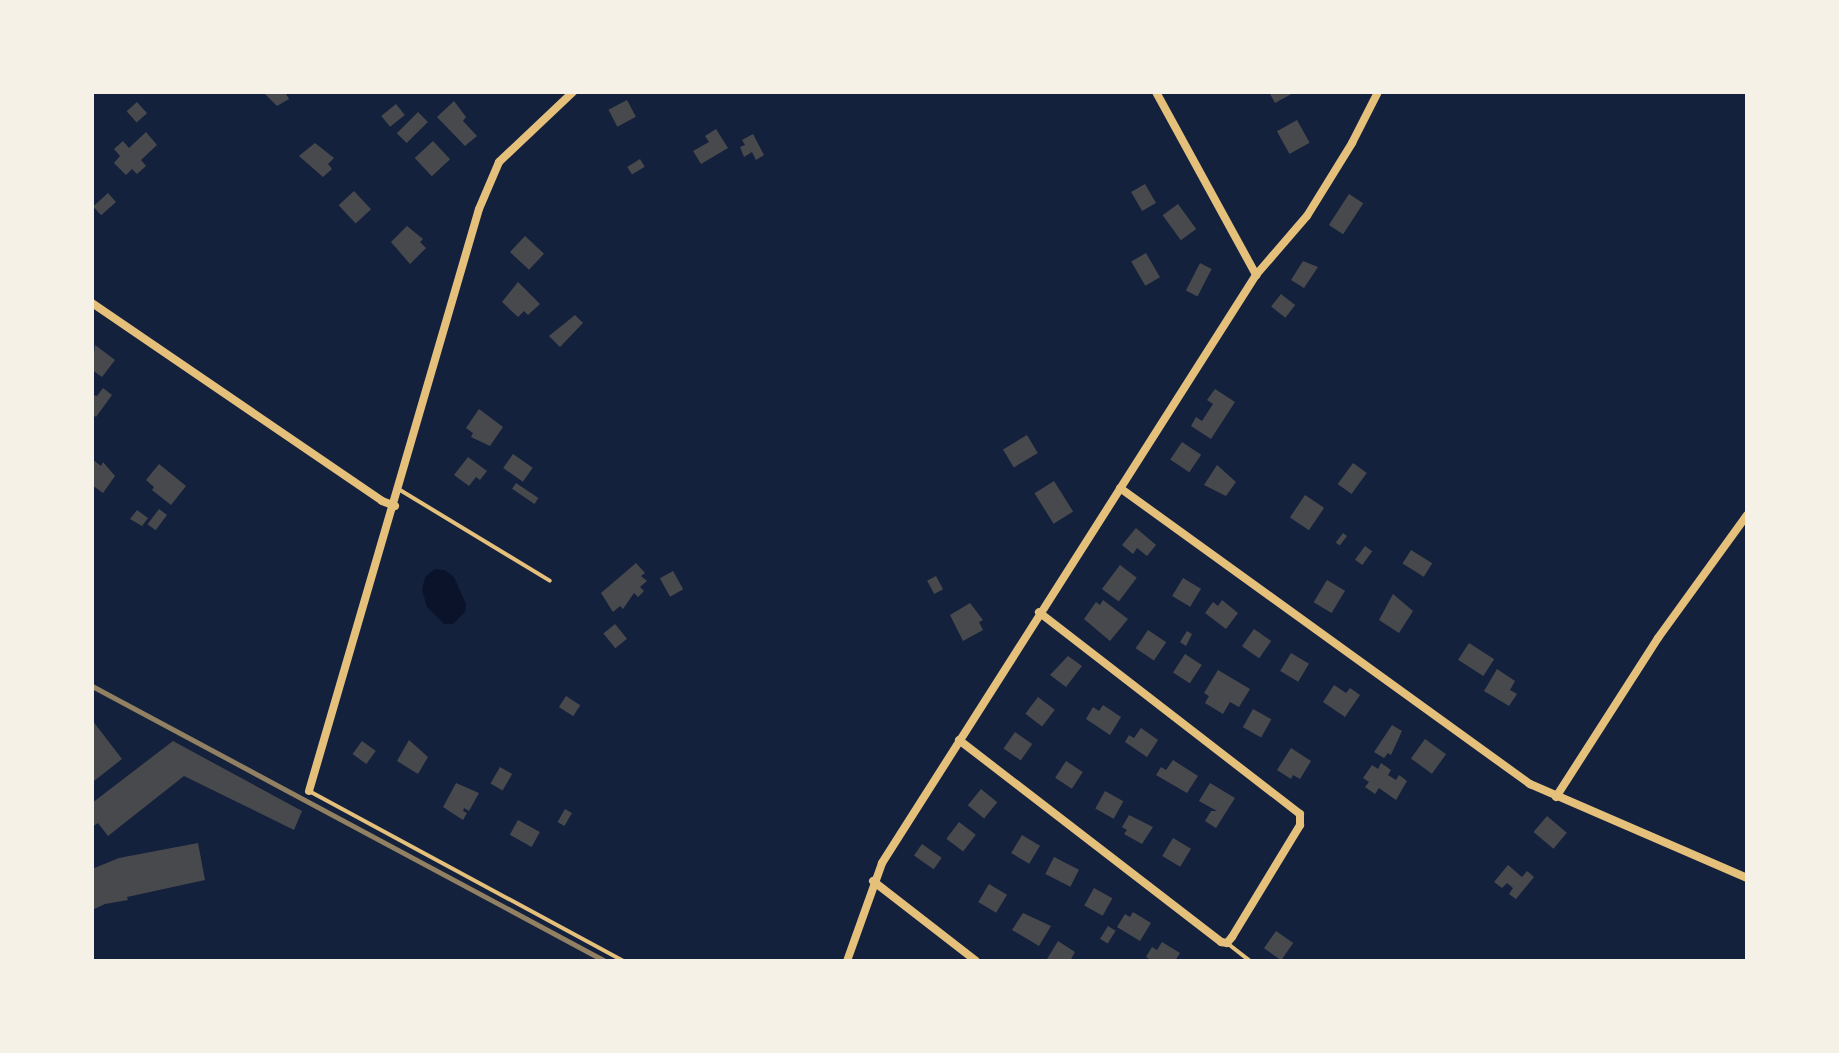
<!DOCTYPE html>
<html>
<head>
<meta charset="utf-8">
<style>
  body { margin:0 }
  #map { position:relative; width:1839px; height:1053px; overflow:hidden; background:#14213d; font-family:"Exo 2",sans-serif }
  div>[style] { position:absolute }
  .water>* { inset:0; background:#0b132b }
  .building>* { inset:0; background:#48494c; transform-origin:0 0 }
  .service>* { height:4px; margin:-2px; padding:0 2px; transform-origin:2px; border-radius:2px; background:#e5c07b }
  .minor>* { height:8px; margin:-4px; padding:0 4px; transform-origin:4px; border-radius:4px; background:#e5c07b }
  .rail>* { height:5px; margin:-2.5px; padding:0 2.5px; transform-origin:2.5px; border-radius:2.5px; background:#918062 }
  span { translate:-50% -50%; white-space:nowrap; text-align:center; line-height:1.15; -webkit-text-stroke:8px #f6f1e7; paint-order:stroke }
  .frame { position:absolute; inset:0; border:94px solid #f6f1e7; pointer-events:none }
</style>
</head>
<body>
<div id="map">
  <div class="water">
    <div style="clip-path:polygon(435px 569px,445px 570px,454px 577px,466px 604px,465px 612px,453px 624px,444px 624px,427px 607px,422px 590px,425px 577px)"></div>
  </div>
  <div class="building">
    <div style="clip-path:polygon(263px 92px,285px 92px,289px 99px,277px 106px)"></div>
    <div style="clip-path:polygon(1269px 92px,1295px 92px,1275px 103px)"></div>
    <div style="left:627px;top:100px;width:19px;height:21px;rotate:62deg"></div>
    <div style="clip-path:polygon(454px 101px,466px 117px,463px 121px,477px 136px,465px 146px,437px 117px)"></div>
    <div style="left:137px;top:102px;width:15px;height:14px;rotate:48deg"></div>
    <div style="left:396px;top:104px;width:14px;height:19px;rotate:51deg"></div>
    <div style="left:418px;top:112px;width:14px;height:30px;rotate:45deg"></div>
    <div style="left:1297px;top:120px;width:26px;height:23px;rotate:61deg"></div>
    <div style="clip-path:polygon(716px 129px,728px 148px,701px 164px,693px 151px,709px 142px,705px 136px)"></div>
    <div style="clip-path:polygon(146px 132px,157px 145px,141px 160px,146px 166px,137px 174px,132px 169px,126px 175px,114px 163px,120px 156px,114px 149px,123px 141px,129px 148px)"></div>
    <div style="clip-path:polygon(753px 134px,764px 155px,756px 160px,752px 152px,744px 157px,740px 147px,745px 145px,742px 140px)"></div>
    <div style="left:433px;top:141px;width:25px;height:25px;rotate:47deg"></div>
    <div style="clip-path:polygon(315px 143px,334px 158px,328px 164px,332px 169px,323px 177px,299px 156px)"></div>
    <div style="left:640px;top:159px;width:9px;height:15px;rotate:58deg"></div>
    <div style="left:1145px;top:184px;width:22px;height:16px;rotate:60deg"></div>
    <div style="left:354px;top:191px;width:25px;height:21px;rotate:47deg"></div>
    <div style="left:108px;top:193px;width:12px;height:20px;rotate:48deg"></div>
    <div style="left:1349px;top:194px;width:17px;height:37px;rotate:33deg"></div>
    <div style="left:1178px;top:204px;width:31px;height:19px;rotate:54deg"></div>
    <div style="clip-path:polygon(407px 226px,423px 239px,420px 242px,426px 248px,410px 264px,391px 242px)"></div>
    <div style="left:525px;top:236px;width:26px;height:22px;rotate:43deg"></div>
    <div style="left:1146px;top:253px;width:28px;height:17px;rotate:60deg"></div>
    <div style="clip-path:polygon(1303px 261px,1318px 267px,1304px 288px,1291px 280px)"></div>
    <div style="left:1200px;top:263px;width:13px;height:31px;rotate:27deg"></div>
    <div style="clip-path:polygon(518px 282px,540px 304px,528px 315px,524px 311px,518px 317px,502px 302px)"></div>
    <div style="left:1281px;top:294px;width:18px;height:16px;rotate:38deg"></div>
    <div style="clip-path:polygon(575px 315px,583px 323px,560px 347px,549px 336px)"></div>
    <div style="clip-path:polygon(95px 345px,115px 360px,102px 377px,92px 370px)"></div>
    <div style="clip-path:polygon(103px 388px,112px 395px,96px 417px,92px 414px,92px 395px,97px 396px)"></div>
    <div style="clip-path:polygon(1215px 389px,1235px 402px,1211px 439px,1191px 426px,1196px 417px,1202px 421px,1213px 404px,1207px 400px)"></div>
    <div style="clip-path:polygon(479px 409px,503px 427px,490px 446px,471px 437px,473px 433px,466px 428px)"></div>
    <div style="left:1027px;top:435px;width:21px;height:28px;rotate:59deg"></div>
    <div style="left:1182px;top:442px;width:23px;height:21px;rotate:34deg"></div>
    <div style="left:513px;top:454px;width:24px;height:17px;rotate:35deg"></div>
    <div style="clip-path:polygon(468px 457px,487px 471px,480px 480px,476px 477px,469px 486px,454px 475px)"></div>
    <div style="clip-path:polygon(92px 459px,101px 466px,103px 462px,115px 476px,103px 493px,92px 485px)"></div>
    <div style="left:1353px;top:463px;width:17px;height:26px;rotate:36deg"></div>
    <div style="clip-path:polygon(159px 464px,186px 486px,171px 505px,152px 490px,154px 487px,146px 480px)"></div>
    <div style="clip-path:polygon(1217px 465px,1236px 482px,1226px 496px,1204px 485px)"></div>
    <div style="left:1054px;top:481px;width:36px;height:23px;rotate:58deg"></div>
    <div style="left:516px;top:483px;width:27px;height:7px;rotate:34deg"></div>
    <div style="left:1305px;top:495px;width:23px;height:27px;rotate:34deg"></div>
    <div style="left:159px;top:509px;width:10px;height:19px;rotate:37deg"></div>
    <div style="clip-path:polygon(137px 510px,148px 518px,142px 526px,130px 519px)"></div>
    <div style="clip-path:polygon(1136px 528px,1156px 545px,1147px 556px,1137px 548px,1133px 554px,1122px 545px)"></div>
    <div style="left:1343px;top:533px;width:5px;height:12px;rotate:37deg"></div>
    <div style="left:1365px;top:546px;width:9px;height:17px;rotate:36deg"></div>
    <div style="left:1411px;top:550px;width:25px;height:16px;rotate:32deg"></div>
    <div style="clip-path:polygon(636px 563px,645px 573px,641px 576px,647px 581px,640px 587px,644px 591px,638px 597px,634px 593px,623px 609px,620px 606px,613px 612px,601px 593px)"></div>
    <div style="left:1120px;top:565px;width:21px;height:30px;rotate:37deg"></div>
    <div style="left:673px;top:571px;width:21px;height:15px;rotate:61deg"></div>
    <div style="left:936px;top:576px;width:15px;height:10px;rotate:62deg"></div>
    <div style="left:1183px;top:578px;width:21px;height:21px;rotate:31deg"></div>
    <div style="left:1327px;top:580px;width:21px;height:26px;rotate:31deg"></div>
    <div style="clip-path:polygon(1393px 594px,1413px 611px,1399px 633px,1379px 620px)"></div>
    <div style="clip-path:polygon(1103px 600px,1128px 619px,1110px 641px,1084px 619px,1096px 602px,1100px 605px)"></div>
    <div style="clip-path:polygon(1222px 600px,1238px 613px,1226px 629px,1205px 613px,1213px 602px,1218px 606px)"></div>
    <div style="clip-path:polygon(970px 603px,983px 620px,979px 622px,983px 630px,963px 641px,950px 615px)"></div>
    <div style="left:615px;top:624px;width:19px;height:15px;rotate:51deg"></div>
    <div style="left:1254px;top:629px;width:21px;height:21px;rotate:35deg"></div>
    <div style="left:1148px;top:630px;width:22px;height:22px;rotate:34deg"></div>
    <div style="clip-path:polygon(1187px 631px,1192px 634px,1186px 646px,1180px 642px)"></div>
    <div style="left:1469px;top:643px;width:30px;height:20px;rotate:33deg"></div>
    <div style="left:1291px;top:653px;width:21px;height:21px;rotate:31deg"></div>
    <div style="left:1185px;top:654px;width:20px;height:22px;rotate:33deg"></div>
    <div style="clip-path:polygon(1068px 656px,1082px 666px,1066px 687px,1050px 675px)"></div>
    <div style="clip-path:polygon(1497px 669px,1515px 681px,1510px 690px,1517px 694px,1509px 706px,1484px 691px)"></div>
    <div style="clip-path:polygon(1218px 670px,1250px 689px,1239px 707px,1230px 702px,1223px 714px,1205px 703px,1209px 696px,1204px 693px)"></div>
    <div style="clip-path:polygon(1334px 685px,1346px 693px,1350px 688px,1360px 695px,1345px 717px,1323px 702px)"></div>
    <div style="left:566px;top:696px;width:17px;height:13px;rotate:33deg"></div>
    <div style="left:1038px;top:697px;width:21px;height:21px;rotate:37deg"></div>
    <div style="clip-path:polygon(1103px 705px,1121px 717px,1110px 735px,1086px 719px,1093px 707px,1099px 711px)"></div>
    <div style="left:1253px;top:709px;width:21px;height:21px;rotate:29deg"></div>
    <div style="clip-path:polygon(92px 720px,122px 759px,94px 781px,92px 779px)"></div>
    <div style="clip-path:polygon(1392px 725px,1402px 731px,1391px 755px,1388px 753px,1384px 758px,1374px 752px)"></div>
    <div style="clip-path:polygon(1141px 728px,1158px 740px,1147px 757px,1125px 742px,1129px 735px,1134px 738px)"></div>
    <div style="left:1015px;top:732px;width:21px;height:20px;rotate:35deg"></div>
    <div style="left:1425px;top:739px;width:26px;height:24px;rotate:36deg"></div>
    <div style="clip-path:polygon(409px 740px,428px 757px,418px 774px,397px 761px)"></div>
    <div style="clip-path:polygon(173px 741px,302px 811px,294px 830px,184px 776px,108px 836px,98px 823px,92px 827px,92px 803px)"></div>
    <div style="left:362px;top:741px;width:17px;height:16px;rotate:36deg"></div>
    <div style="clip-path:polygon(1291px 748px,1311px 761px,1300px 779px,1293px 775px,1291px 779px,1277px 770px)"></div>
    <div style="clip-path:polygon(1173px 760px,1198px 776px,1187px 793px,1156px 775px,1161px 767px,1166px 770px)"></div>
    <div style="left:1066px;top:761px;width:20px;height:20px;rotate:33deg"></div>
    <div style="clip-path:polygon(1381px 763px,1391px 770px,1388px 775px,1396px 780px,1399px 775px,1407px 781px,1396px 800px,1379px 788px,1375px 794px,1365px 787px,1369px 782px,1363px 778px,1372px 765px,1378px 769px)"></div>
    <div style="left:500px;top:767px;width:14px;height:19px;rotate:30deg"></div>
    <div style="clip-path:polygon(456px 783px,479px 793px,469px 811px,464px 808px,463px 811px,467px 813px,463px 820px,443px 807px)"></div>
    <div style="clip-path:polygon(1210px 783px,1235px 798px,1216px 828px,1205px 821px,1211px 811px,1217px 811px,1199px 801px)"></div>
    <div style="left:981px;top:789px;width:21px;height:21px;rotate:39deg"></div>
    <div style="left:1105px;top:791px;width:21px;height:20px;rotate:29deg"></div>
    <div style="left:565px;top:809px;width:8px;height:15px;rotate:30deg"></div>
    <div style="clip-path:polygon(1129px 815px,1153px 827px,1142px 844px,1124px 834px,1127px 830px,1122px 827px)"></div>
    <div style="left:1547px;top:816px;width:26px;height:21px;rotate:40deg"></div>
    <div style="left:518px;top:820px;width:25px;height:17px;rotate:29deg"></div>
    <div style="left:959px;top:822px;width:21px;height:21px;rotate:37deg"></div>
    <div style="left:1022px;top:835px;width:21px;height:21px;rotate:31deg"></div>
    <div style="left:1173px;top:838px;width:21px;height:21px;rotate:31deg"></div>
    <div style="clip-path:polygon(198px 843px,205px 880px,127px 897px,128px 900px,105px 904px,92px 910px,92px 869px,119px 858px)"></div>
    <div style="left:922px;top:844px;width:24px;height:14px;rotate:35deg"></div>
    <div style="left:1054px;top:857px;width:28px;height:19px;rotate:27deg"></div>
    <div style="clip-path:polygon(1508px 865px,1522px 877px,1527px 871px,1534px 877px,1516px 899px,1509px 894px,1513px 888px,1507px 883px,1502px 888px,1494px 882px)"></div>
    <div style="left:989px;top:884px;width:21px;height:21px;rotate:31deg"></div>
    <div style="left:1094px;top:888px;width:21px;height:20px;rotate:29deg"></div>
    <div style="clip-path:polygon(1133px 912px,1151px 923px,1140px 941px,1117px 927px,1125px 914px,1130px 917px)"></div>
    <div style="clip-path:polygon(1023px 913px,1051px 926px,1039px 946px,1012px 930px)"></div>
    <div style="left:1108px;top:926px;width:9px;height:15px;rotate:32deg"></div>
    <div style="left:1276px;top:931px;width:21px;height:21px;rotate:35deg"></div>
    <div style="clip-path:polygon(1058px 941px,1075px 952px,1070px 961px,1047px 959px)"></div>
    <div style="clip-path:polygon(1162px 942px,1180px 953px,1175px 961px,1153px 961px,1146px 957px,1152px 947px,1157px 950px)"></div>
  </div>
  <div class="service">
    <div style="left:400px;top:490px;width:175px;rotate:31.2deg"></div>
    <div style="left:309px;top:791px;width:358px;rotate:28.4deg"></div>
    <div style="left:1227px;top:943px;width:29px;rotate:38deg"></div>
  </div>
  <div class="minor">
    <div style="left:1156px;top:92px;width:209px;rotate:61.3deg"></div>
    <div style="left:92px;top:303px;width:351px;rotate:34.3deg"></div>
    <div style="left:382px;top:501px;width:14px;rotate:21deg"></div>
    <div style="left:1120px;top:488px;width:506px;rotate:35.83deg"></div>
    <div style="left:1530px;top:784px;width:236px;rotate:23.4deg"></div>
    <div style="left:959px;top:740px;width:331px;rotate:37.6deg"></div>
    <div style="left:1221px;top:942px;width:6px;rotate:9deg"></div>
    <div style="left:1227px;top:943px;width:8px;rotate:-50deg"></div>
    <div style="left:1232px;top:937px;width:131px;rotate:-58.7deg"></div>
    <div style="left:1300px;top:825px;width:11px;rotate:-90deg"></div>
    <div style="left:1300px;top:814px;width:330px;rotate:-142.3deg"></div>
    <div style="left:309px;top:791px;width:606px;rotate:-73.72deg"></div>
    <div style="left:479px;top:209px;width:51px;rotate:-66.9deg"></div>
    <div style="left:499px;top:162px;width:102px;rotate:-43.4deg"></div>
    <div style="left:1556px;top:797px;width:189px;rotate:-57.3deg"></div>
    <div style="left:1658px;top:638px;width:152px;rotate:-54.1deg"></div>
    <div style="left:873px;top:881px;width:130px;rotate:37.8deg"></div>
    <div style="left:847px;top:961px;width:104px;rotate:-70.3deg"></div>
    <div style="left:882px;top:863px;width:697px;rotate:-57.54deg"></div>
    <div style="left:1256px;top:275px;width:78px;rotate:-49.2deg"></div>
    <div style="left:1307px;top:216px;width:86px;rotate:-58.3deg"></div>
    <div style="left:1352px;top:143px;width:57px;rotate:-63deg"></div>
  </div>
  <div class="rail">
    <div style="left:92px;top:686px;width:582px;rotate:28.19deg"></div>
  </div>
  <div class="frame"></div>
</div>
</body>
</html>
